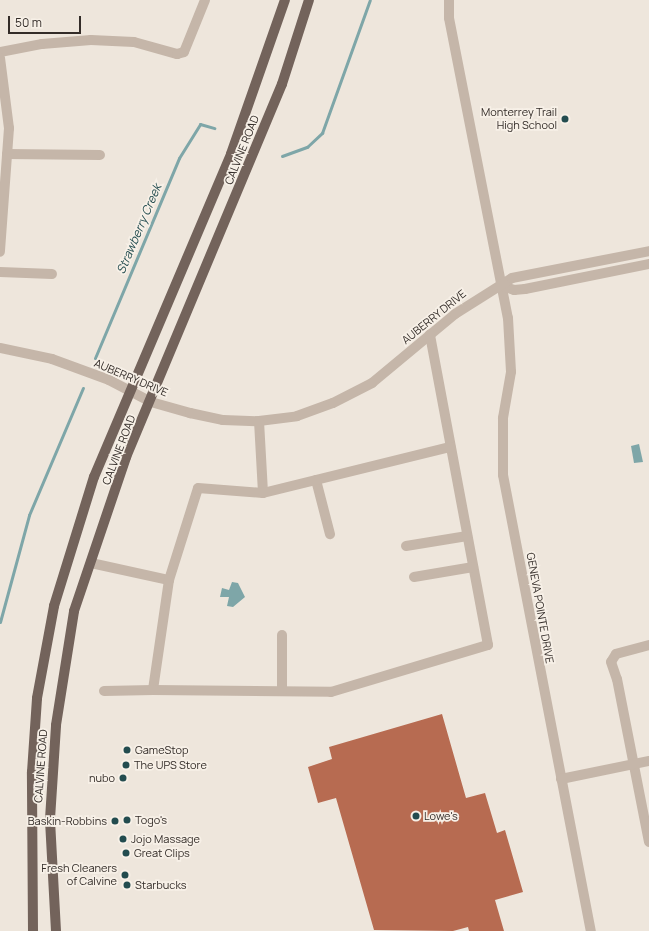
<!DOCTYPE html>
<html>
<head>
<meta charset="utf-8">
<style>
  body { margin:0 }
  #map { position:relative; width:649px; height:931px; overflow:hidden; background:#eee6dc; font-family:Manrope,sans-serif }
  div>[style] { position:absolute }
  .water>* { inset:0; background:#7ea6a8 }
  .stream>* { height:3px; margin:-1.5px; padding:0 1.5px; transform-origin:1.5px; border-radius:1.5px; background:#7ea6a8 }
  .building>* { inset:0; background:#b76b51 }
  .minor>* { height:10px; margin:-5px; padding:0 5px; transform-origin:5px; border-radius:5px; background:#c5b6a9 }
  .major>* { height:10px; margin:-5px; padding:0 5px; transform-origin:5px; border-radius:5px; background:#73635b }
  .dots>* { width:11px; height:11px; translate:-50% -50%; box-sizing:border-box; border:2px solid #f7f0e7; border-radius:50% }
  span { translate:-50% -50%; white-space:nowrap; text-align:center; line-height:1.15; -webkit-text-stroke:3.5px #f7f0e7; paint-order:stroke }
  .poi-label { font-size:11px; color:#332c28 }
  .right { translate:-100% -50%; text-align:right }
  .left { translate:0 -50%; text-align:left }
  .street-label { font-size:11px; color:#332c28 }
  .water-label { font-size:12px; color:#234c4f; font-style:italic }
  .scale { position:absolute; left:8px; top:16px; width:73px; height:18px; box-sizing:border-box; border:2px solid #332c28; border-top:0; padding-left:5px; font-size:12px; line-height:14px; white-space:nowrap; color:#332c28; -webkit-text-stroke:3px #f7f0e7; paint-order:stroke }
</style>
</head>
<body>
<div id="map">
  <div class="water">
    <div style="clip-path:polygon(639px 444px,643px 462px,634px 463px,631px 446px)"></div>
    <div style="clip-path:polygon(232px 582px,238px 583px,245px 597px,233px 607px,227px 606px,229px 597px,220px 597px,222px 588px,229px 590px)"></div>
  </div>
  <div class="stream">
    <div style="left:282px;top:156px;width:27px;rotate:-20deg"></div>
    <div style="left:307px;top:147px;width:21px;rotate:-43deg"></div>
    <div style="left:322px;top:133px;width:141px;rotate:-70.2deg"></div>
    <div style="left:95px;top:358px;width:217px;rotate:-67.2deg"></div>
    <div style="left:179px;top:158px;width:40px;rotate:-58deg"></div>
    <div style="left:200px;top:124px;width:15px;rotate:16deg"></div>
    <div style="left:0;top:622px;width:111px;rotate:-74.8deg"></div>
    <div style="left:29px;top:515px;width:138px;rotate:-67deg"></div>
  </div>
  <div class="building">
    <div style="clip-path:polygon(442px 714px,466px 798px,485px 793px,497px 833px,505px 830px,523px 892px,495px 900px,504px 931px,469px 931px,468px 927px,453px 931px,374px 930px,336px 798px,318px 803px,308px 767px,332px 759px,329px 747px)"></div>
  </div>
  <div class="minor">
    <div style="left:449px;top:0;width:18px;rotate:90deg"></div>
    <div style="left:449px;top:18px;width:306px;rotate:78.9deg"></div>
    <div style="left:508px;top:318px;width:54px;rotate:86.8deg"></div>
    <div style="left:511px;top:372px;width:47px;rotate:99.9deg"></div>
    <div style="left:503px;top:418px;width:57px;rotate:90deg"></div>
    <div style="left:503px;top:475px;width:464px;rotate:79.1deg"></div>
    <div style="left:0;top:52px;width:43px;rotate:-10.8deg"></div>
    <div style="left:42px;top:44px;width:49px;rotate:-4.7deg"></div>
    <div style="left:91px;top:40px;width:43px;rotate:2.7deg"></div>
    <div style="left:134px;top:42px;width:45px;rotate:15.6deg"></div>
    <div style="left:177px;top:54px;width:7px;rotate:-16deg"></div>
    <div style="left:184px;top:52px;width:56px;rotate:-68deg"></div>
    <div style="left:0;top:58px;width:71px;rotate:82.7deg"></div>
    <div style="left:9px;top:128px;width:124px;rotate:94.2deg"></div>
    <div style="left:7px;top:154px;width:93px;rotate:0.6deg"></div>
    <div style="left:0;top:272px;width:52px;rotate:2.2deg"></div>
    <div style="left:502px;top:286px;width:13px;rotate:18deg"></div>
    <div style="left:514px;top:290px;width:11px;rotate:-5deg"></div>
    <div style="left:525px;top:289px;width:126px;rotate:-11.4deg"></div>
    <div style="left:0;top:348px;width:53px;rotate:11.9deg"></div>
    <div style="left:52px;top:359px;width:61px;rotate:20.2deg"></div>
    <div style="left:109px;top:380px;width:47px;rotate:27.6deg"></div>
    <div style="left:151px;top:402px;width:41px;rotate:15.8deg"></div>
    <div style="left:190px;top:413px;width:34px;rotate:12deg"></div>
    <div style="left:223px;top:420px;width:36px;rotate:2deg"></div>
    <div style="left:259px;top:421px;width:38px;rotate:-7deg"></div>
    <div style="left:297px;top:416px;width:38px;rotate:-20deg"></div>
    <div style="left:333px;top:403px;width:44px;rotate:-27.1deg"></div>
    <div style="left:372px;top:383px;width:108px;rotate:-39.7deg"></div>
    <div style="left:455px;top:314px;width:67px;rotate:-32.3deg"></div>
    <div style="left:512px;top:278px;width:140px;rotate:-11.1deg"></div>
    <div style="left:259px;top:421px;width:72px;rotate:86.8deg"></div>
    <div style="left:316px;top:480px;width:56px;rotate:75.5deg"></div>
    <div style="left:406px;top:546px;width:62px;rotate:-9.3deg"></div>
    <div style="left:91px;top:563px;width:80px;rotate:12.3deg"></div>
    <div style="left:169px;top:580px;width:111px;rotate:98.3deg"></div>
    <div style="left:153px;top:690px;width:178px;rotate:0.6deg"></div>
    <div style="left:331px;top:692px;width:164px;rotate:-16.7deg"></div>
    <div style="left:488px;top:645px;width:316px;rotate:-100.6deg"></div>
    <div style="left:414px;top:577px;width:60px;rotate:-9.6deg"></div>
    <div style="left:169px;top:580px;width:96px;rotate:-72.5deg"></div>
    <div style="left:198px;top:488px;width:65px;rotate:4.4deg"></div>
    <div style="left:263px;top:493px;width:193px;rotate:-13.8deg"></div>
    <div style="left:649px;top:645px;width:34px;rotate:165deg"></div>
    <div style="left:616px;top:654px;width:9px;rotate:122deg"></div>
    <div style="left:611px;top:662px;width:18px;rotate:71deg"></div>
    <div style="left:617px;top:679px;width:166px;rotate:78.9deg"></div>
    <div style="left:104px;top:691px;width:49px;rotate:-1.2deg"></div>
    <div style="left:282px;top:691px;width:56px;rotate:-90deg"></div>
    <div style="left:561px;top:779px;width:90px;rotate:-11.6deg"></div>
  </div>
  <div class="major">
    <div style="left:33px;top:931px;width:159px;rotate:-90.4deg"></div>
    <div style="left:32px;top:772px;width:74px;rotate:-86.1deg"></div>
    <div style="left:37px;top:698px;width:94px;rotate:-79.5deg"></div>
    <div style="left:54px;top:606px;width:135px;rotate:-72.8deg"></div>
    <div style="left:94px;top:477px;width:351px;rotate:-67deg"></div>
    <div style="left:231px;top:154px;width:163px;rotate:-70.7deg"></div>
    <div style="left:56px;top:931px;width:112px;rotate:-93.1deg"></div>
    <div style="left:50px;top:819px;width:94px;rotate:-86.3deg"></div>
    <div style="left:56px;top:725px;width:115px;rotate:-81deg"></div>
    <div style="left:74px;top:611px;width:163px;rotate:-71.3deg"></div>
    <div style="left:126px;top:457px;width:404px;rotate:-67.3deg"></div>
    <div style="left:282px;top:84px;width:88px;rotate:-72.2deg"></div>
  </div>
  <div class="dots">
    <div style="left:565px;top:119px;background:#234c4f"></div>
    <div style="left:127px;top:750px;background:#234c4f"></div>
    <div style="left:126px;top:765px;background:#234c4f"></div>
    <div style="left:123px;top:778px;background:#234c4f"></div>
    <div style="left:416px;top:816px;background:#234c4f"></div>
    <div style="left:127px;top:820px;background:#234c4f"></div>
    <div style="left:115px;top:821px;background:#234c4f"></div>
    <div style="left:123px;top:839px;background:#234c4f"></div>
    <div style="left:126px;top:853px;background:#234c4f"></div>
    <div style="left:125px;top:875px;background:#234c4f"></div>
    <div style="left:127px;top:885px;background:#234c4f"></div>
  </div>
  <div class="poi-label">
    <span class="right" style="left:557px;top:119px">Monterrey Trail<br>High School</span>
    <span class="left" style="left:135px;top:750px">GameStop</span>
    <span class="left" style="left:134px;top:765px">The UPS Store</span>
    <span class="right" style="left:115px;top:778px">nubo</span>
    <span class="left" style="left:424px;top:816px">Lowe's</span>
    <span class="left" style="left:135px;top:820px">Togo's</span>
    <span class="right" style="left:107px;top:821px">Baskin-Robbins</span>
    <span class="left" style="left:131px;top:839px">Jojo Massage</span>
    <span class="left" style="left:134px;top:853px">Great Clips</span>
    <span class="right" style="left:117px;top:875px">Fresh Cleaners<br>of Calvine</span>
    <span class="left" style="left:135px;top:885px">Starbucks</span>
  </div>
  <div class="street-label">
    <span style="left:242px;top:150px;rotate:-68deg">CALVINE ROAD</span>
    <span style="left:434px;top:317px;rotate:-39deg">AUBERRY DRIVE</span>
    <span style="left:131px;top:378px;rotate:23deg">AUBERRY DRIVE</span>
    <span style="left:119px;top:450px;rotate:-69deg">CALVINE ROAD</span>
    <span style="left:540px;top:608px;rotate:80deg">GENEVA POINTE DRIVE</span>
    <span style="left:41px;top:766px;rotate:-86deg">CALVINE ROAD</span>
  </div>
  <div class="water-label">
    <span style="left:139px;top:229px;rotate:-67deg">Strawberry Creek</span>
  </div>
  <div class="scale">50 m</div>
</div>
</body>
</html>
